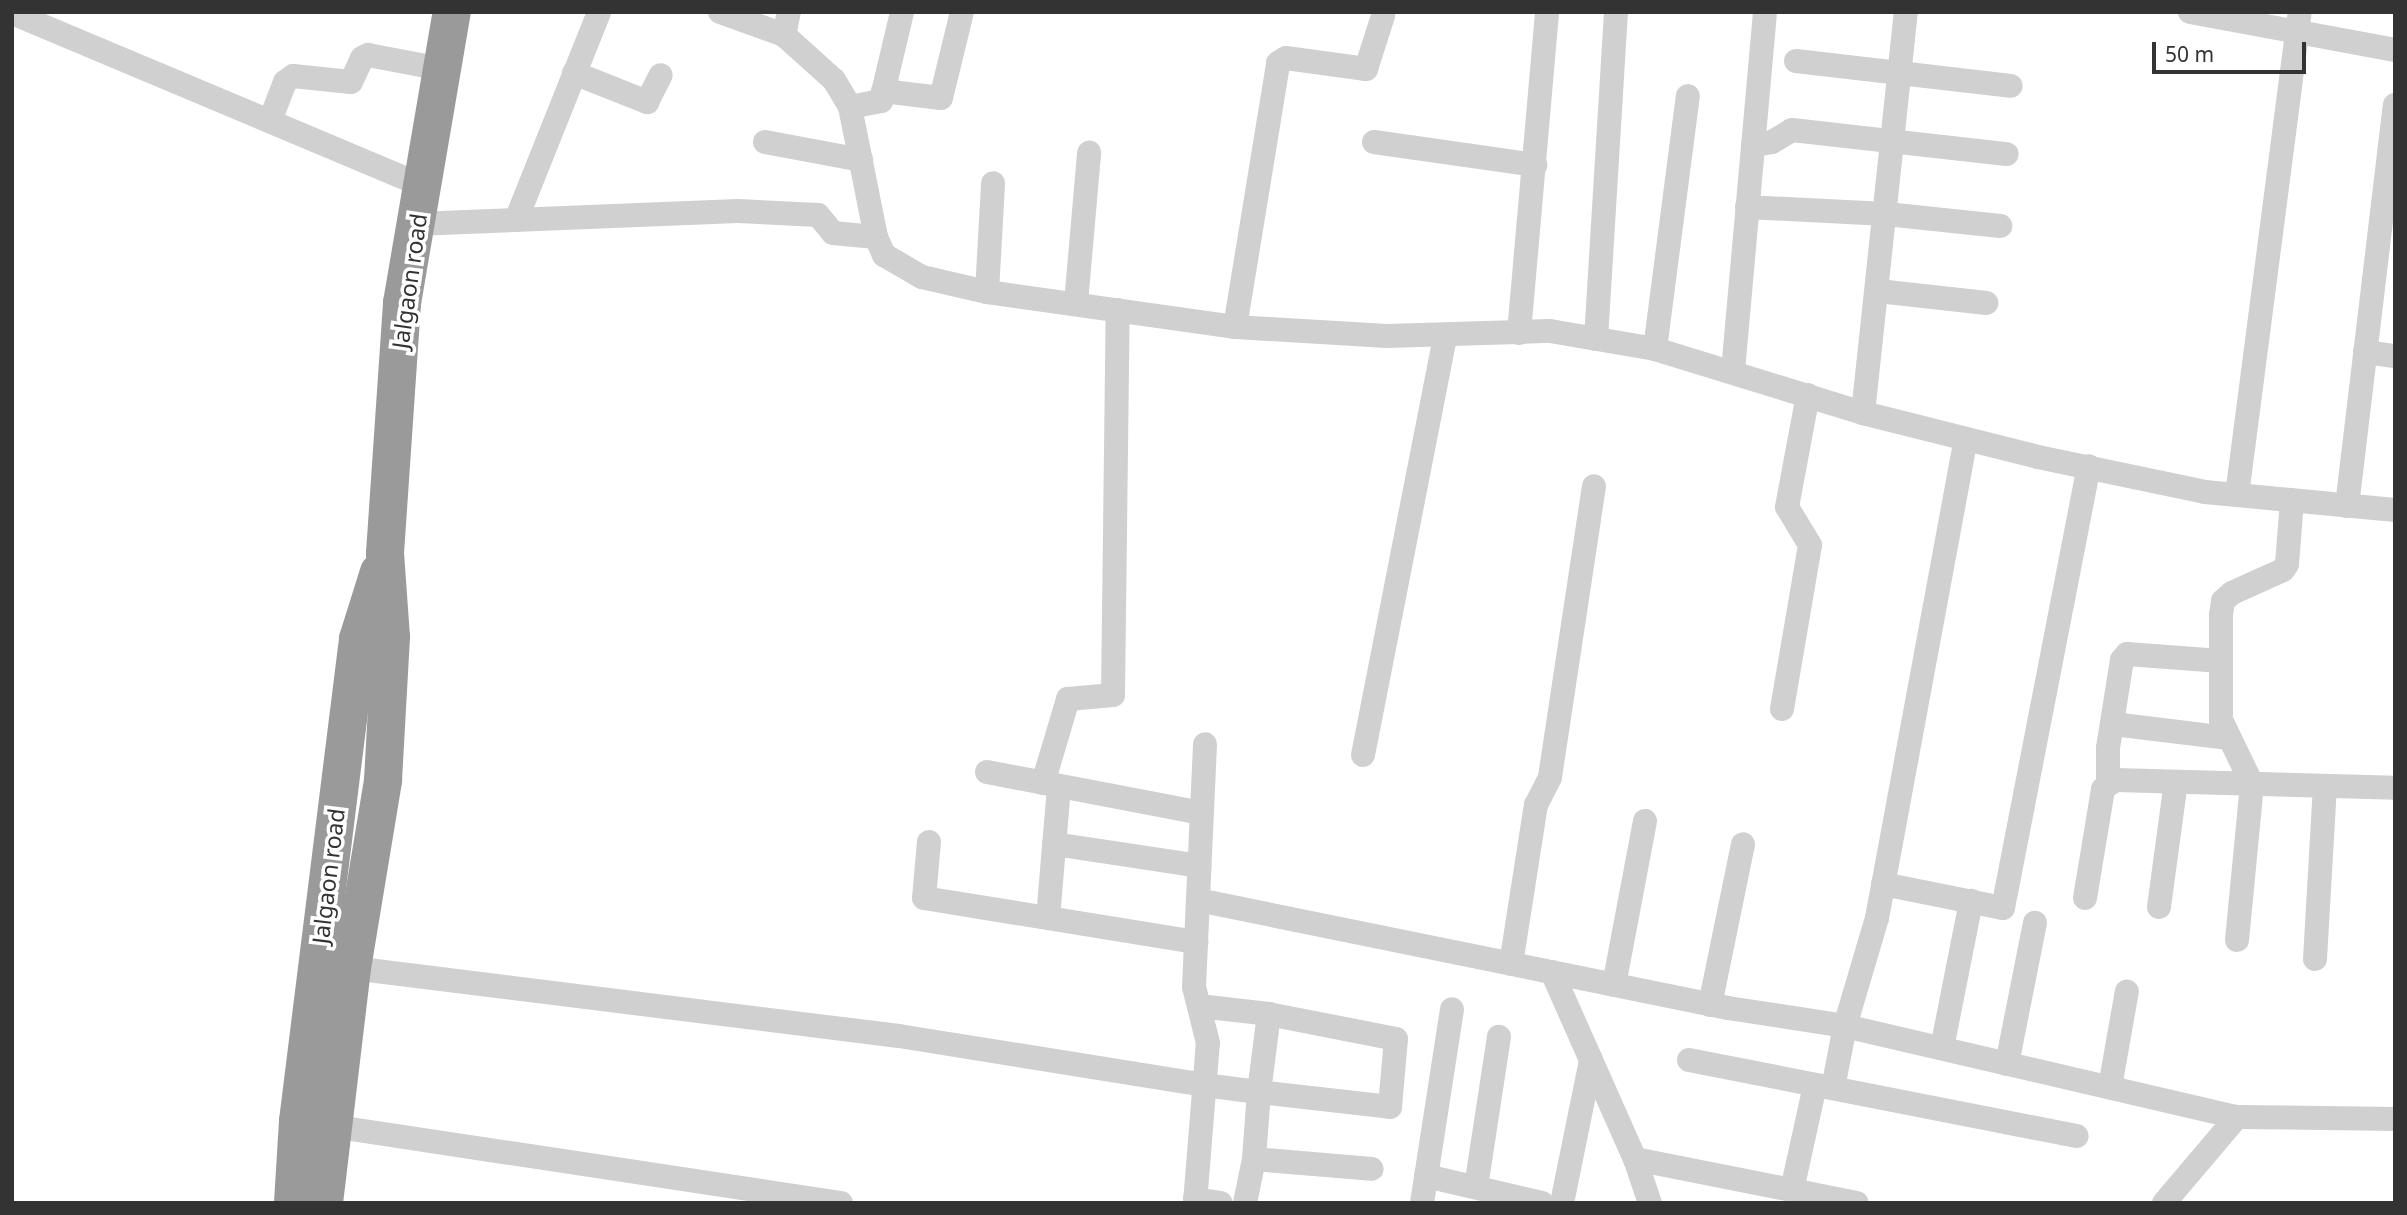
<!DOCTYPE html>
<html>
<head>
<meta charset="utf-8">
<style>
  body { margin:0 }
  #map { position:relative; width:2407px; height:1215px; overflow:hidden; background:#fff; font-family:"Noto Sans",sans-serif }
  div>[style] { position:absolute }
  .street>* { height:24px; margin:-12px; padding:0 12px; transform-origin:12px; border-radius:12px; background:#d0d0d0 }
  .highway>* { height:38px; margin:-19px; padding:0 19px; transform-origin:19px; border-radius:19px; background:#9a9a9a }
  span { translate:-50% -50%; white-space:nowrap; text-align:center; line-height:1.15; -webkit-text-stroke:7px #fff; paint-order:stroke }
  .street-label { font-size:23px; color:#333 }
  .frame { position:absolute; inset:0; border:14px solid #333; pointer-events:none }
  .scale { position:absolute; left:2152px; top:42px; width:154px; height:32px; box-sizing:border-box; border:4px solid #333; border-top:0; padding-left:9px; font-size:21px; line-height:24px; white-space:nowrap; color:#333; -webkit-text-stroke:5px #fff; paint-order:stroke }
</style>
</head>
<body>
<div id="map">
  <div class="street">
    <div style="left:720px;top:12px;width:68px;rotate:19.8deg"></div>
    <div style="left:784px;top:35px;width:67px;rotate:42deg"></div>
    <div style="left:834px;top:80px;width:31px;rotate:59deg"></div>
    <div style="left:850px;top:107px;width:133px;rotate:78.7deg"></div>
    <div style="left:876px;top:237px;width:20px;rotate:66deg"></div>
    <div style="left:884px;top:255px;width:44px;rotate:30.1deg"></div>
    <div style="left:922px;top:277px;width:67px;rotate:13deg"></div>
    <div style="left:987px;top:292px;width:250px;rotate:8deg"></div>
    <div style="left:1235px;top:327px;width:152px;rotate:3.4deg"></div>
    <div style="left:1387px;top:336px;width:163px;rotate:-1.8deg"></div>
    <div style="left:1550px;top:331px;width:107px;rotate:9.7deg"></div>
    <div style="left:1655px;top:349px;width:218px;rotate:17.1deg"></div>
    <div style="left:1863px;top:413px;width:180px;rotate:14.1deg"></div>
    <div style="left:2038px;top:457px;width:171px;rotate:11.8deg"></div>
    <div style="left:2205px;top:492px;width:191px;rotate:5.4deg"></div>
    <div style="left:2190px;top:12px;width:208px;rotate:10.5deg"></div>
    <div style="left:12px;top:13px;width:445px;rotate:22.8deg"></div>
    <div style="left:784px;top:35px;width:24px;rotate:-78deg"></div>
    <div style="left:1796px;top:61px;width:216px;rotate:6.6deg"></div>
    <div style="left:574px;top:73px;width:79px;rotate:21.7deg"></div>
    <div style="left:647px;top:102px;width:30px;rotate:-63deg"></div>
    <div style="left:883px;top:91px;width:58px;rotate:6.9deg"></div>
    <div style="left:941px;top:98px;width:89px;rotate:-76.3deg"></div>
    <div style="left:850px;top:107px;width:32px;rotate:-11deg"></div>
    <div style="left:881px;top:101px;width:91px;rotate:-76.7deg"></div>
    <div style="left:270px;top:121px;width:42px;rotate:-69deg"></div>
    <div style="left:285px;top:82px;width:10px;rotate:-37deg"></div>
    <div style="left:293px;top:76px;width:58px;rotate:5.9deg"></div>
    <div style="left:351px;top:82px;width:26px;rotate:-65deg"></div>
    <div style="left:362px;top:58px;width:7px;rotate:-27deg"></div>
    <div style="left:368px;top:55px;width:75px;rotate:10.7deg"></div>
    <div style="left:765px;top:142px;width:98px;rotate:10.6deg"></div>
    <div style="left:1374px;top:142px;width:163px;rotate:8.1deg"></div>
    <div style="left:1753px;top:145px;width:19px;rotate:-9deg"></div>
    <div style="left:1772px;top:142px;width:23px;rotate:-31deg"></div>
    <div style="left:1792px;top:130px;width:216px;rotate:6.4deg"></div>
    <div style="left:1747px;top:207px;width:139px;rotate:2.9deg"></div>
    <div style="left:1886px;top:214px;width:115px;rotate:6deg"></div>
    <div style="left:516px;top:220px;width:224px;rotate:-68.2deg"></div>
    <div style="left:416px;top:224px;width:322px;rotate:-2.3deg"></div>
    <div style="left:738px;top:211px;width:80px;rotate:2.9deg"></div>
    <div style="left:818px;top:215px;width:23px;rotate:50deg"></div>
    <div style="left:833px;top:233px;width:43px;rotate:5.3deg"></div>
    <div style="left:1878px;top:291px;width:109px;rotate:6.3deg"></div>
    <div style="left:987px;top:292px;width:109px;rotate:-86.8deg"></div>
    <div style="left:1076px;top:303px;width:151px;rotate:-85deg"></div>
    <div style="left:1235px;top:327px;width:267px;rotate:-80.7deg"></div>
    <div style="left:1278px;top:63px;width:9px;rotate:-32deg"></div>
    <div style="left:1286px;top:58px;width:81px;rotate:7.8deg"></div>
    <div style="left:1366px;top:69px;width:56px;rotate:-72.2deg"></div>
    <div style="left:1519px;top:333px;width:322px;rotate:-85deg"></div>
    <div style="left:1596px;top:339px;width:328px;rotate:-86.5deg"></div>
    <div style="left:1655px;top:349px;width:255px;rotate:-82.6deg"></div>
    <div style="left:2365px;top:352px;width:30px;rotate:8deg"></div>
    <div style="left:1733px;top:371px;width:360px;rotate:-84.9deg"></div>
    <div style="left:1863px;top:413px;width:403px;rotate:-83.9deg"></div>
    <div style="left:2237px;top:495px;width:487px;rotate:-82.6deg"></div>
    <div style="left:2347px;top:506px;width:404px;rotate:-83.2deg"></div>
    <div style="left:1782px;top:709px;width:166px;rotate:-80.3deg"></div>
    <div style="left:1810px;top:545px;width:44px;rotate:-121.2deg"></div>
    <div style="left:1787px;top:507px;width:114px;rotate:-79.4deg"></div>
    <div style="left:2113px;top:724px;width:117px;rotate:6.9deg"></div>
    <div style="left:1363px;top:755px;width:427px;rotate:-78.9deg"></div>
    <div style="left:987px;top:772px;width:218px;rotate:10.8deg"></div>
    <div style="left:1043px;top:783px;width:88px;rotate:-73.4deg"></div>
    <div style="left:1068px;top:699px;width:45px;rotate:-5.1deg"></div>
    <div style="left:1113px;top:695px;width:385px;rotate:-89.3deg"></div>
    <div style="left:2108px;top:783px;width:35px;rotate:-90deg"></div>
    <div style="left:2108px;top:748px;width:89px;rotate:-81deg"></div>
    <div style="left:2122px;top:660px;width:8px;rotate:-50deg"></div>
    <div style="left:2127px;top:654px;width:94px;rotate:4.3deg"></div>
    <div style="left:929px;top:842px;width:56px;rotate:95.1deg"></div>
    <div style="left:924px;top:898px;width:276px;rotate:9.2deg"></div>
    <div style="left:1054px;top:844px;width:147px;rotate:8.6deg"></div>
    <div style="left:1883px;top:884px;width:122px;rotate:11.3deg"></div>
    <div style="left:2003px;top:908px;width:450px;rotate:-79deg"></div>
    <div style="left:2085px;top:898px;width:110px;rotate:-80.6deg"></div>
    <div style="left:2103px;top:789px;width:15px;rotate:-37deg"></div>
    <div style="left:2115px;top:780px;width:280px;rotate:1.6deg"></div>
    <div style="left:1198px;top:900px;width:541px;rotate:11.52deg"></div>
    <div style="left:1728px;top:1008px;width:118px;rotate:8.7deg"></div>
    <div style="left:1845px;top:1026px;width:402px;rotate:13.1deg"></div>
    <div style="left:2159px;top:907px;width:126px;rotate:-82.3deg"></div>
    <div style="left:1048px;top:918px;width:132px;rotate:-85.2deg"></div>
    <div style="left:2237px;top:940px;width:157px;rotate:-84.5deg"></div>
    <div style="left:2252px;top:784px;width:71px;rotate:-115.8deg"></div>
    <div style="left:2221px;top:720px;width:105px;rotate:-90deg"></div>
    <div style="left:2221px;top:615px;width:14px;rotate:-82deg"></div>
    <div style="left:2223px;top:601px;width:12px;rotate:-42deg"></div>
    <div style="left:2232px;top:593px;width:56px;rotate:-24.3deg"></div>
    <div style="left:2283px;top:570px;width:7px;rotate:-56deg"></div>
    <div style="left:2287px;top:564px;width:64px;rotate:-85.5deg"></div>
    <div style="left:2315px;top:959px;width:173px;rotate:-86.7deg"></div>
    <div style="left:1511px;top:964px;width:161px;rotate:-81.1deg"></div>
    <div style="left:1536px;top:805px;width:31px;rotate:-63deg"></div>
    <div style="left:1550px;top:777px;width:294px;rotate:-81.4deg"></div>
    <div style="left:352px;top:968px;width:551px;rotate:7.09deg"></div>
    <div style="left:899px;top:1036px;width:309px;rotate:9.1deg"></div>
    <div style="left:1204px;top:1085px;width:55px;rotate:7.3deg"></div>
    <div style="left:1259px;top:1092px;width:132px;rotate:6.5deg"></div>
    <div style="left:1390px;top:1107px;width:68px;rotate:-85deg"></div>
    <div style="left:1396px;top:1039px;width:129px;rotate:-168.9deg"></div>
    <div style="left:1269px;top:1014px;width:79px;rotate:97.3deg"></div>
    <div style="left:1259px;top:1092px;width:67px;rotate:94.3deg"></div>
    <div style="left:1552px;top:972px;width:205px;rotate:66.1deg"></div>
    <div style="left:1635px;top:1159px;width:226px;rotate:11.2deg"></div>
    <div style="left:1614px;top:985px;width:167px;rotate:-79.3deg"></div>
    <div style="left:1710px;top:1005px;width:164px;rotate:-78.4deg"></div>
    <div style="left:1199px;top:1006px;width:70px;rotate:6.5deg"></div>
    <div style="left:1942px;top:1048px;width:150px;rotate:-78.8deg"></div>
    <div style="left:1689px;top:1060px;width:395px;rotate:11.1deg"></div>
    <div style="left:2007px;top:1064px;width:144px;rotate:-78.8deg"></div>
    <div style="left:2110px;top:1087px;width:97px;rotate:-80deg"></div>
    <div style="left:1833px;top:1088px;width:63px;rotate:-79deg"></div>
    <div style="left:1845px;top:1026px;width:113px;rotate:-73.5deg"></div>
    <div style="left:1877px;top:918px;width:486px;rotate:-79.5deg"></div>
    <div style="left:331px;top:1126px;width:516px;rotate:8.59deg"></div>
    <div style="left:1635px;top:1159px;width:46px;rotate:71.2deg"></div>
    <div style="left:1426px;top:1176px;width:119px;rotate:13.1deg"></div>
    <div style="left:1476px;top:1187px;width:152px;rotate:-81.3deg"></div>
    <div style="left:1792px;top:1190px;width:107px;rotate:-77.6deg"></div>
    <div style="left:1195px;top:1199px;width:26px;rotate:9deg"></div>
    <div style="left:1195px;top:1203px;width:161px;rotate:-85.4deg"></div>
    <div style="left:1208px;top:1043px;width:58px;rotate:-104deg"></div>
    <div style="left:1194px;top:987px;width:243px;rotate:-87.4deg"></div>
    <div style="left:1245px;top:1203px;width:45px;rotate:-78.4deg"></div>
    <div style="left:1254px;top:1159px;width:118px;rotate:4.8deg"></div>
    <div style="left:1422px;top:1203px;width:196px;rotate:-81.2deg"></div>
    <div style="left:1562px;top:1203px;width:146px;rotate:-78.5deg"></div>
    <div style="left:2164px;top:1203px;width:113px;rotate:-49.7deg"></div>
    <div style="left:2237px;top:1117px;width:158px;rotate:0.7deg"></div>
  </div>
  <div class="highway">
    <div style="left:293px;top:1203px;width:82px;rotate:-86.5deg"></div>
    <div style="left:298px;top:1121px;width:486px;rotate:-82.9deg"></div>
    <div style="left:358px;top:639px;width:70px;rotate:-72.6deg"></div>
    <div style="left:324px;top:1203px;width:237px;rotate:-83.2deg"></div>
    <div style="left:352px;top:968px;width:191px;rotate:-80.6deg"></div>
    <div style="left:383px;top:780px;width:143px;rotate:-86.8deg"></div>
    <div style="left:391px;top:637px;width:84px;rotate:-94.1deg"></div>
    <div style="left:385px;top:553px;width:251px;rotate:-86.1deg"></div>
    <div style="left:402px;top:303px;width:295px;rotate:-80.3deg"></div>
  </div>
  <div class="street-label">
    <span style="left:409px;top:281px;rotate:-82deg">Jalgaon road</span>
    <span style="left:328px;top:876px;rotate:-83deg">Jalgaon road</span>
  </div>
  <div class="frame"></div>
  <div class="scale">50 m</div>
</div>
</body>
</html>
